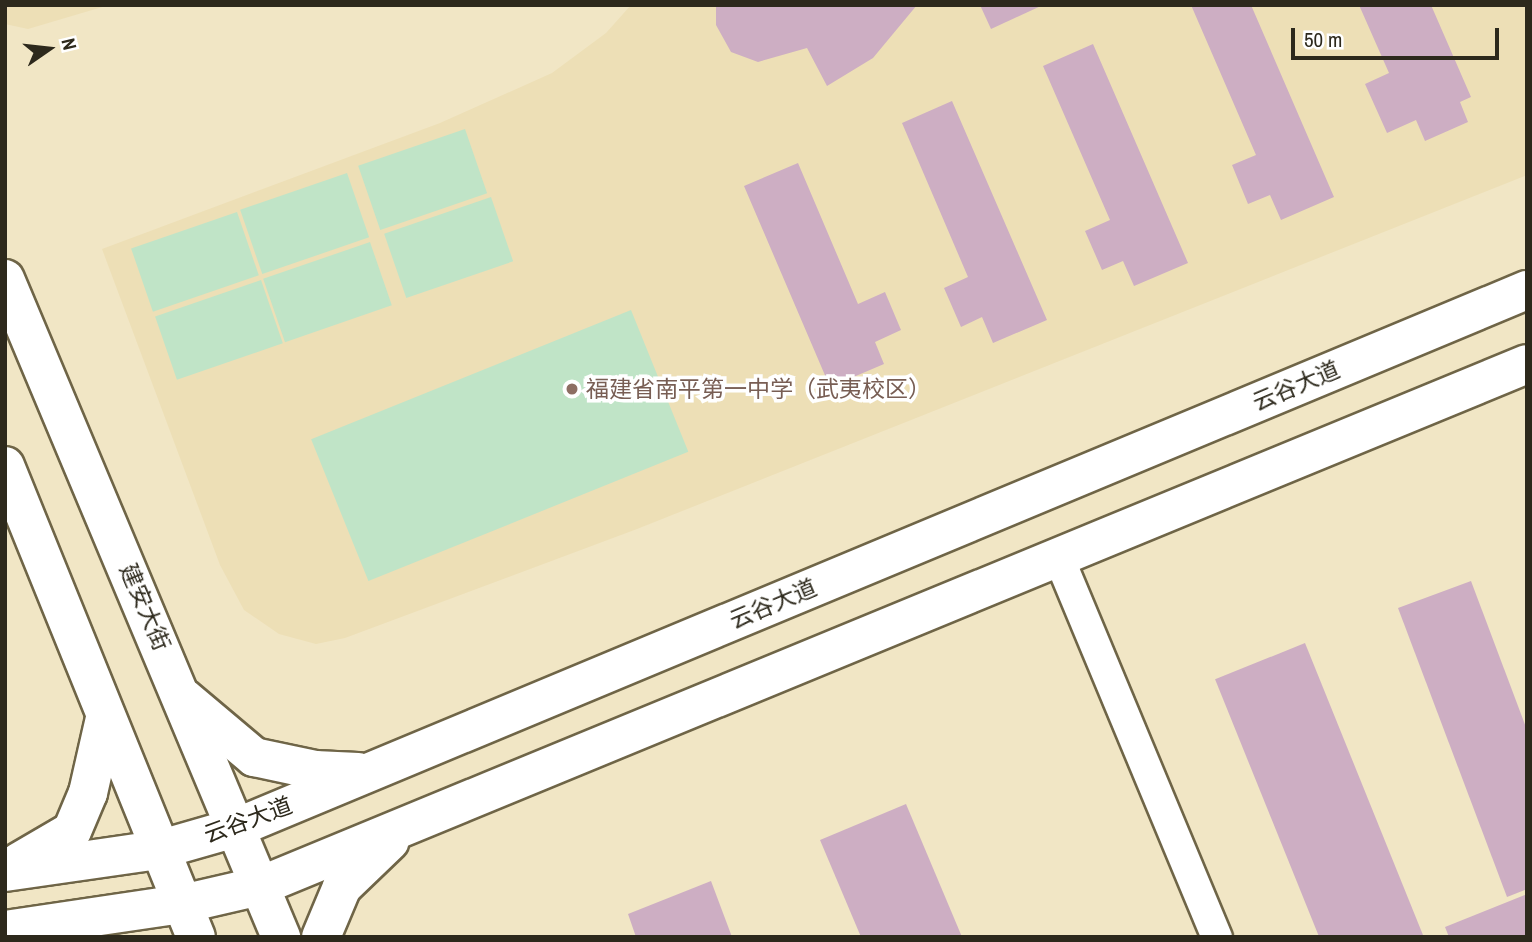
<!DOCTYPE html>
<html>
<head>
<meta charset="utf-8">
<style>
  body { margin:0 }
  #map { position:relative; width:1532px; height:942px; overflow:hidden; background:#f1e6c5; font-family:"Archivo Narrow","Noto Sans SC",sans-serif }
  div>[style] { position:absolute }
  .built>* { inset:0; background:#eddfb6 }
  .green>* { inset:0; background:#c0e4c7; transform-origin:0 0 }
  .building>* { inset:0; background:#cdaec3; transform-origin:0 0 }
  .roads { filter:drop-shadow(2px 0 #6f6547) drop-shadow(-2px 0 #6f6547) drop-shadow(0 2px #6f6547) drop-shadow(0 -2px #6f6547) }
  .minor>* { height:30px; margin:-15px; padding:0 15px; transform-origin:15px; border-radius:15px; background:#fff }
  .secondary>* { height:38px; margin:-19px; padding:0 19px; transform-origin:19px; border-radius:19px; background:#fff }
  .primary>* { height:38px; margin:-19px; padding:0 19px; transform-origin:19px; border-radius:19px; background:#fff }
  .dots>* { width:19px; height:19px; translate:-50% -50%; box-sizing:border-box; border:4px solid #fff; border-radius:50% }
  span { translate:-50% -50%; white-space:nowrap; text-align:center; line-height:1.15; -webkit-text-stroke:7px #fff; paint-order:stroke }
  .street-label { font-size:23px; color:#2d291c }
  .education-label { font-size:23px; color:#785e54 }
  .left { translate:0 -50%; text-align:left }
  .frame { position:absolute; inset:0; border:7px solid #2d291c; pointer-events:none }
  .north { position:absolute; left:14px; top:14px; width:70px; height:70px; -webkit-text-stroke:5px #fff; paint-order:stroke; rotate:76deg; font-size:19px; font-weight:700; line-height:28px; text-align:center; color:#2d291c }
  .north::after { content:''; display:block; margin:auto; width:24px; height:32px; background:#2d291c; clip-path:polygon(50% 0,100% 100%,50% 72%,0 100%) }
  .scale { position:absolute; left:1291px; top:28px; width:208px; height:32px; box-sizing:border-box; border:4px solid #2d291c; border-top:0; padding-left:9px; font-size:21px; line-height:24px; white-space:nowrap; color:#2d291c; -webkit-text-stroke:5px #fff; paint-order:stroke }
</style>
</head>
<body>
<div id="map">
  <div class="built">
    <div style="clip-path:polygon(5px 5px,109px 5px,28px 29px,5px 24px)"></div>
    <div style="clip-path:polygon(631px 5px,1527px 5px,1527px 175px,637px 529px,345px 638px,316px 644px,279px 634px,244px 610px,220px 565px,102px 249px,440px 123px,552px 73px,606px 33px)"></div>
  </div>
  <div class="green">
    <div style="left:465px;top:129px;width:68px;height:113px;rotate:71deg"></div>
    <div style="left:347px;top:173px;width:68px;height:113px;rotate:71deg"></div>
    <div style="left:491px;top:197px;width:68px;height:113px;rotate:71deg"></div>
    <div style="left:237px;top:212px;width:67px;height:112px;rotate:71deg"></div>
    <div style="left:370px;top:242px;width:67px;height:113px;rotate:71deg"></div>
    <div style="left:261px;top:280px;width:67px;height:112px;rotate:71deg"></div>
    <div style="left:631px;top:310px;width:153px;height:345px;rotate:68deg"></div>
  </div>
  <div class="building">
    <div style="clip-path:polygon(716px 5px,917px 5px,873px 58px,827px 86px,807px 48px,758px 62px,731px 52px,716px 25px)"></div>
    <div style="clip-path:polygon(980px 5px,1043px 5px,991px 29px)"></div>
    <div style="clip-path:polygon(1191px 5px,1251px 5px,1334px 197px,1281px 220px,1270px 195px,1248px 204px,1232px 165px,1256px 155px)"></div>
    <div style="clip-path:polygon(1359px 5px,1431px 5px,1471px 97px,1460px 102px,1468px 122px,1425px 141px,1416px 120px,1387px 133px,1365px 84px,1389px 73px)"></div>
    <div style="clip-path:polygon(1093px 44px,1188px 263px,1134px 286px,1123px 261px,1102px 270px,1085px 231px,1110px 220px,1043px 66px)"></div>
    <div style="clip-path:polygon(952px 101px,1047px 320px,993px 343px,982px 317px,961px 327px,944px 288px,968px 277px,902px 123px)"></div>
    <div style="clip-path:polygon(798px 163px,858px 304px,885px 292px,901px 330px,875px 342px,884px 364px,830px 387px,744px 186px)"></div>
    <div style="clip-path:polygon(1471px 581px,1527px 730px,1527px 889px,1507px 897px,1398px 608px)"></div>
    <div style="left:1305px;top:643px;width:316px;height:97px;rotate:68deg"></div>
    <div style="clip-path:polygon(906px 804px,962px 937px,861px 937px,820px 840px)"></div>
    <div style="clip-path:polygon(711px 881px,732px 937px,636px 937px,628px 914px)"></div>
    <div style="clip-path:polygon(1527px 894px,1527px 937px,1449px 937px,1445px 927px)"></div>
  </div>
  <div class="roads">
    <div class="minor">
      <div style="left:1059px;top:558px;width:411px;rotate:67.4deg"></div>
    </div>
    <div class="secondary">
      <div style="left:184px;top:698px;width:92px;rotate:40.1deg"></div>
      <div style="left:254px;top:757px;width:62px;rotate:12deg"></div>
      <div style="left:315px;top:770px;width:43px;rotate:2.7deg"></div>
      <div style="left:19px;top:862px;width:61px;rotate:-30.3deg"></div>
      <div style="left:72px;top:831px;width:41px;rotate:-67.2deg"></div>
      <div style="left:88px;top:793px;width:77px;rotate:-77.2deg"></div>
      <div style="left:5px;top:872px;width:155px;rotate:-8.2deg"></div>
      <div style="left:158px;top:850px;width:83px;rotate:-16deg"></div>
      <div style="left:238px;top:827px;width:1396px;rotate:-22.62deg"></div>
      <div style="left:5px;top:930px;width:179px;rotate:-8.4deg"></div>
      <div style="left:182px;top:904px;width:80px;rotate:-13deg"></div>
      <div style="left:260px;top:886px;width:1370px;rotate:-22.39deg"></div>
      <div style="left:321px;top:937px;width:54px;rotate:-67.2deg"></div>
      <div style="left:342px;top:887px;width:66px;rotate:-43.8deg"></div>
    </div>
    <div class="primary">
      <div style="left:5px;top:279px;width:714px;rotate:67.24deg"></div>
      <div style="left:5px;top:466px;width:508px;rotate:67.93deg"></div>
    </div>
  </div>
  <div class="dots">
    <div style="left:572px;top:389px;background:#8d6e63"></div>
  </div>
  <div class="street-label">
    <span style="left:1296px;top:386px;rotate:-23deg">云谷大道</span>
    <span style="left:773px;top:604px;rotate:-23deg">云谷大道</span>
    <span style="left:145px;top:607px;rotate:67deg">建安大街</span>
    <span style="left:248px;top:820px;rotate:-20deg">云谷大道</span>
  </div>
  <div class="education-label">
    <span class="left" style="left:586px;top:389px">福建省南平第一中学（武夷校区）</span>
  </div>
  <div class="frame"></div>
  <div class="north">N</div>
  <div class="scale">50 m</div>
</div>
</body>
</html>
